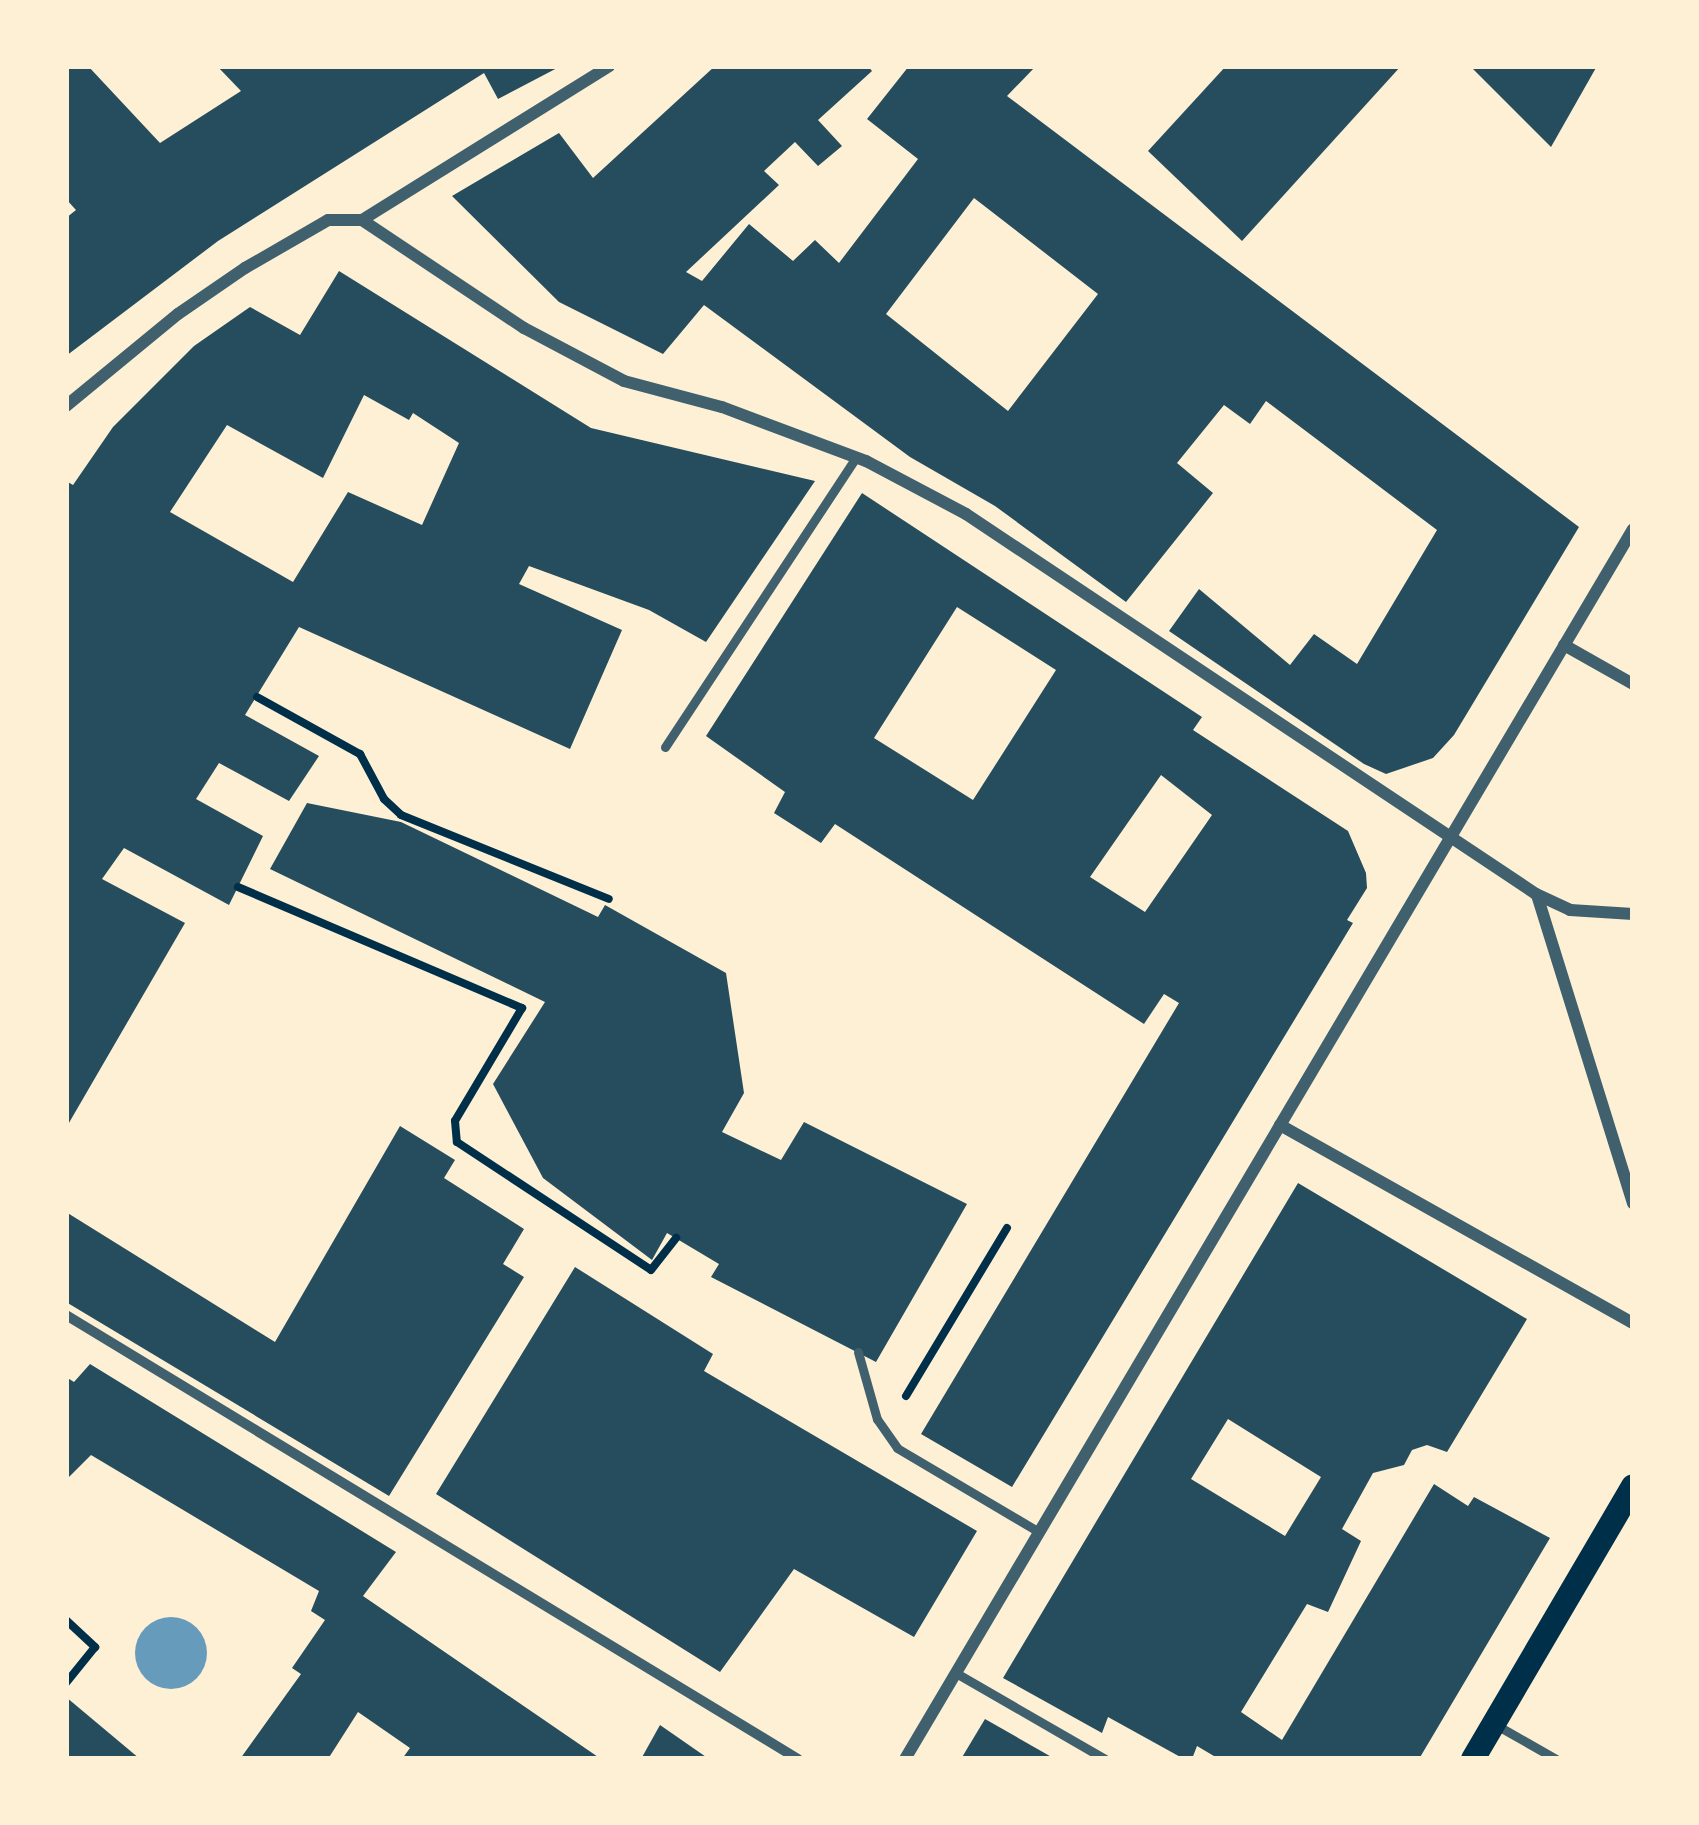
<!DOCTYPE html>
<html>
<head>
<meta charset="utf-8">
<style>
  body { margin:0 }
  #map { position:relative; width:1699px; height:1825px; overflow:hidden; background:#fdf0d5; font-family:Merriweather,serif }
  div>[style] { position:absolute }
  .water>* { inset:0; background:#669bbc }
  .round { border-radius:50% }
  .building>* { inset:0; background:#264d5e }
  .path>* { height:8px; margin:-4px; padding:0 4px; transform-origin:4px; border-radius:4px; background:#003049 }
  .service>* { height:9px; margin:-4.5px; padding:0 4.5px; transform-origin:4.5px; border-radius:4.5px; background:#3f606c }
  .pedestrian>* { height:10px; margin:-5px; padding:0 5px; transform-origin:5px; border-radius:5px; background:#3f606c }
  .minor>* { height:12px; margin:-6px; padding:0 6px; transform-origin:6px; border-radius:6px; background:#3f606c }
  .secondary>* { height:24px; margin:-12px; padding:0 12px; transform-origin:12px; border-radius:12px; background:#003049 }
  span { translate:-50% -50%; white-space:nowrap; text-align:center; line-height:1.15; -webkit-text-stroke:12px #fdf0d5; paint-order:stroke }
  .frame { position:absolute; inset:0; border:69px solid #fdf0d5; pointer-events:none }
</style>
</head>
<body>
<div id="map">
  <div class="water">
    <div class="round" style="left:135px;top:1617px;width:72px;height:72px"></div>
  </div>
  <div class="building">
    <div style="clip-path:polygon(66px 66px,88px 66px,160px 143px,241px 91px,217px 66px,561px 66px,498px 99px,484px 73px,218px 241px,66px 356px,66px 218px,76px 210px,66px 199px)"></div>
    <div style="clip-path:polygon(evenodd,715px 66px,868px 66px,872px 71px,818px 120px,842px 146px,818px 166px,795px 142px,764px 171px,779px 185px,686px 272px,702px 281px,749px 224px,793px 261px,815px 240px,839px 263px,918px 159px,867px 119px,909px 66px,1036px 66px,1007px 96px,1579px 527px,1454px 735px,1433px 758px,1386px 774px,1364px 764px,1169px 631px,1199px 589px,1290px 665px,1314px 634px,1357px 664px,1437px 530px,1266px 401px,1250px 424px,1224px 405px,1177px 463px,1213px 493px,1126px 602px,995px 506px,910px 457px,704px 305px,663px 354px,559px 302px,452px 196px,559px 133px,593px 178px,715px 66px,974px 198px,1098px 294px,1008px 411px,886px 314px,974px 198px)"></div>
    <div style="clip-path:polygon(1226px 66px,1401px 66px,1242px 241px,1148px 151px)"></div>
    <div style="clip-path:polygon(1470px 66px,1597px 66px,1551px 147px)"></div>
    <div style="clip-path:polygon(evenodd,339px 271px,591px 428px,815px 481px,706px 642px,649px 610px,529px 566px,519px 584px,622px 630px,570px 749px,299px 627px,245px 715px,319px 756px,289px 801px,219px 763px,196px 799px,263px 836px,229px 905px,124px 848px,102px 879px,185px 923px,66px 1128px,66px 481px,73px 485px,113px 427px,194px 346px,250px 307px,300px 335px,339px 271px,364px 395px,409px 420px,413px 413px,459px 443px,422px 525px,348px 492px,293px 582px,170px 512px,227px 425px,323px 478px,364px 395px)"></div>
    <div style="clip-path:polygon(evenodd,862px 493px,1202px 717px,1193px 730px,1348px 831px,1366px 873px,1367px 888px,1347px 920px,1353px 923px,1012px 1487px,921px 1434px,1179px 1003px,1164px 994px,1144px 1024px,835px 824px,821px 843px,774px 813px,785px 792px,706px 736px,862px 493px,957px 607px,1056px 670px,973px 800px,874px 738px,957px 607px,862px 493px,1161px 775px,1212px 815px,1145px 912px,1090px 877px,1161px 775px)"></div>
    <div style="clip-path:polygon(307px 803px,401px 822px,598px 917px,605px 905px,726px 973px,744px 1093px,722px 1132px,781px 1160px,804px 1122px,967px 1204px,876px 1362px,711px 1277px,719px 1264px,667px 1233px,652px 1260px,543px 1178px,493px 1084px,545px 1002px,270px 869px)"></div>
    <div style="clip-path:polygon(400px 1126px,455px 1160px,444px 1178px,524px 1229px,503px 1264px,524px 1277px,389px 1496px,66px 1302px,66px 1212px,275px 1342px)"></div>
    <div style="clip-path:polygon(evenodd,1298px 1183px,1527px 1319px,1447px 1452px,1427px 1445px,1412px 1450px,1404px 1465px,1373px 1473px,1342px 1529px,1361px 1541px,1328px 1612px,1307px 1604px,1241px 1712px,1282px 1740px,1434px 1484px,1468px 1506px,1474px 1497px,1550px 1538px,1419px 1759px,1219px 1759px,1197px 1746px,1192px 1759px,1184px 1759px,1108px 1717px,1102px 1733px,1003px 1678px,1298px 1183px,1228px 1419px,1321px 1477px,1285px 1536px,1191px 1479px,1228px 1419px)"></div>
    <div style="clip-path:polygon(575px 1267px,713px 1354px,704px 1371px,977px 1531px,914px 1637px,794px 1569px,720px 1672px,436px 1494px)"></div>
    <div style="clip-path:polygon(90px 1364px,396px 1552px,363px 1596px,601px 1759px,402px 1759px,410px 1748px,358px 1712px,328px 1759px,240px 1759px,301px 1674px,292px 1668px,325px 1620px,311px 1611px,319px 1591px,91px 1455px,66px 1480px,66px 1377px,74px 1382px)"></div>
    <div style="clip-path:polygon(66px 1697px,140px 1759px,66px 1759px)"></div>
    <div style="clip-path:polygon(985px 1719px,1055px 1759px,961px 1759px)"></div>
    <div style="clip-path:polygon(660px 1725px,709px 1759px,641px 1759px)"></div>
  </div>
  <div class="path">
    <div style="left:257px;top:697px;width:118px;rotate:29deg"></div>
    <div style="left:360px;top:754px;width:51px;rotate:61.9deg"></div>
    <div style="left:384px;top:799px;width:23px;rotate:43deg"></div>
    <div style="left:401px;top:815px;width:224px;rotate:22deg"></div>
    <div style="left:238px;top:887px;width:309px;rotate:23.1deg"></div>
    <div style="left:522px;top:1008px;width:131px;rotate:120.7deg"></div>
    <div style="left:455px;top:1121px;width:21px;rotate:85deg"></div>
    <div style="left:457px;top:1142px;width:232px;rotate:33.4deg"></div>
    <div style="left:651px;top:1270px;width:41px;rotate:-52deg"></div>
    <div style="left:906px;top:1396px;width:196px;rotate:-59deg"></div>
    <div style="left:66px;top:1620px;width:40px;rotate:43deg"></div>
    <div style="left:95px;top:1647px;width:46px;rotate:128.9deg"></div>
  </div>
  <div class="service">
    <div style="left:665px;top:747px;width:347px;rotate:-56.6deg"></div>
    <div style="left:858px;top:1352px;width:70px;rotate:74.2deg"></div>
    <div style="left:877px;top:1419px;width:35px;rotate:55deg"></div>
    <div style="left:897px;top:1448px;width:165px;rotate:30.6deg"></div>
    <div style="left:956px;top:1673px;width:172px;rotate:30deg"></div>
    <div style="left:1498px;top:1726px;width:67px;rotate:29.6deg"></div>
  </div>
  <div class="pedestrian">
    <div style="left:66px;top:1315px;width:856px;rotate:31.24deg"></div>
  </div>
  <div class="minor">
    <div style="left:362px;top:220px;width:291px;rotate:-31.9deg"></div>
    <div style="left:66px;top:406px;width:145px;rotate:-39.4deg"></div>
    <div style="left:178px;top:314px;width:81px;rotate:-34.5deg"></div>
    <div style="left:245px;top:268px;width:96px;rotate:-30deg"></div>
    <div style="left:328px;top:220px;width:34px"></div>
    <div style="left:362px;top:220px;width:195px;rotate:33.7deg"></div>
    <div style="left:524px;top:328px;width:113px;rotate:27.9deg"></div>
    <div style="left:624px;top:381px;width:101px;rotate:14.9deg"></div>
    <div style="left:722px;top:407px;width:154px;rotate:20.6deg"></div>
    <div style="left:866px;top:461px;width:113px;rotate:27.9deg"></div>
    <div style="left:966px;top:514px;width:685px;rotate:33.69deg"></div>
    <div style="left:1536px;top:894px;width:38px;rotate:25deg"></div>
    <div style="left:1570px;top:910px;width:63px;rotate:3.6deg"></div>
    <div style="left:1564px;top:645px;width:79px;rotate:29.5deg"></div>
    <div style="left:1537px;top:895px;width:323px;rotate:72.7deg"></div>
    <div style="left:1280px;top:1125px;width:405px;rotate:29.3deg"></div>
    <div style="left:905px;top:1759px;width:1429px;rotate:-59.38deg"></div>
  </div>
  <div class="secondary">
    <div style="left:1473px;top:1759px;width:316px;rotate:-59.6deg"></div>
  </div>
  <div class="frame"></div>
</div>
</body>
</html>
